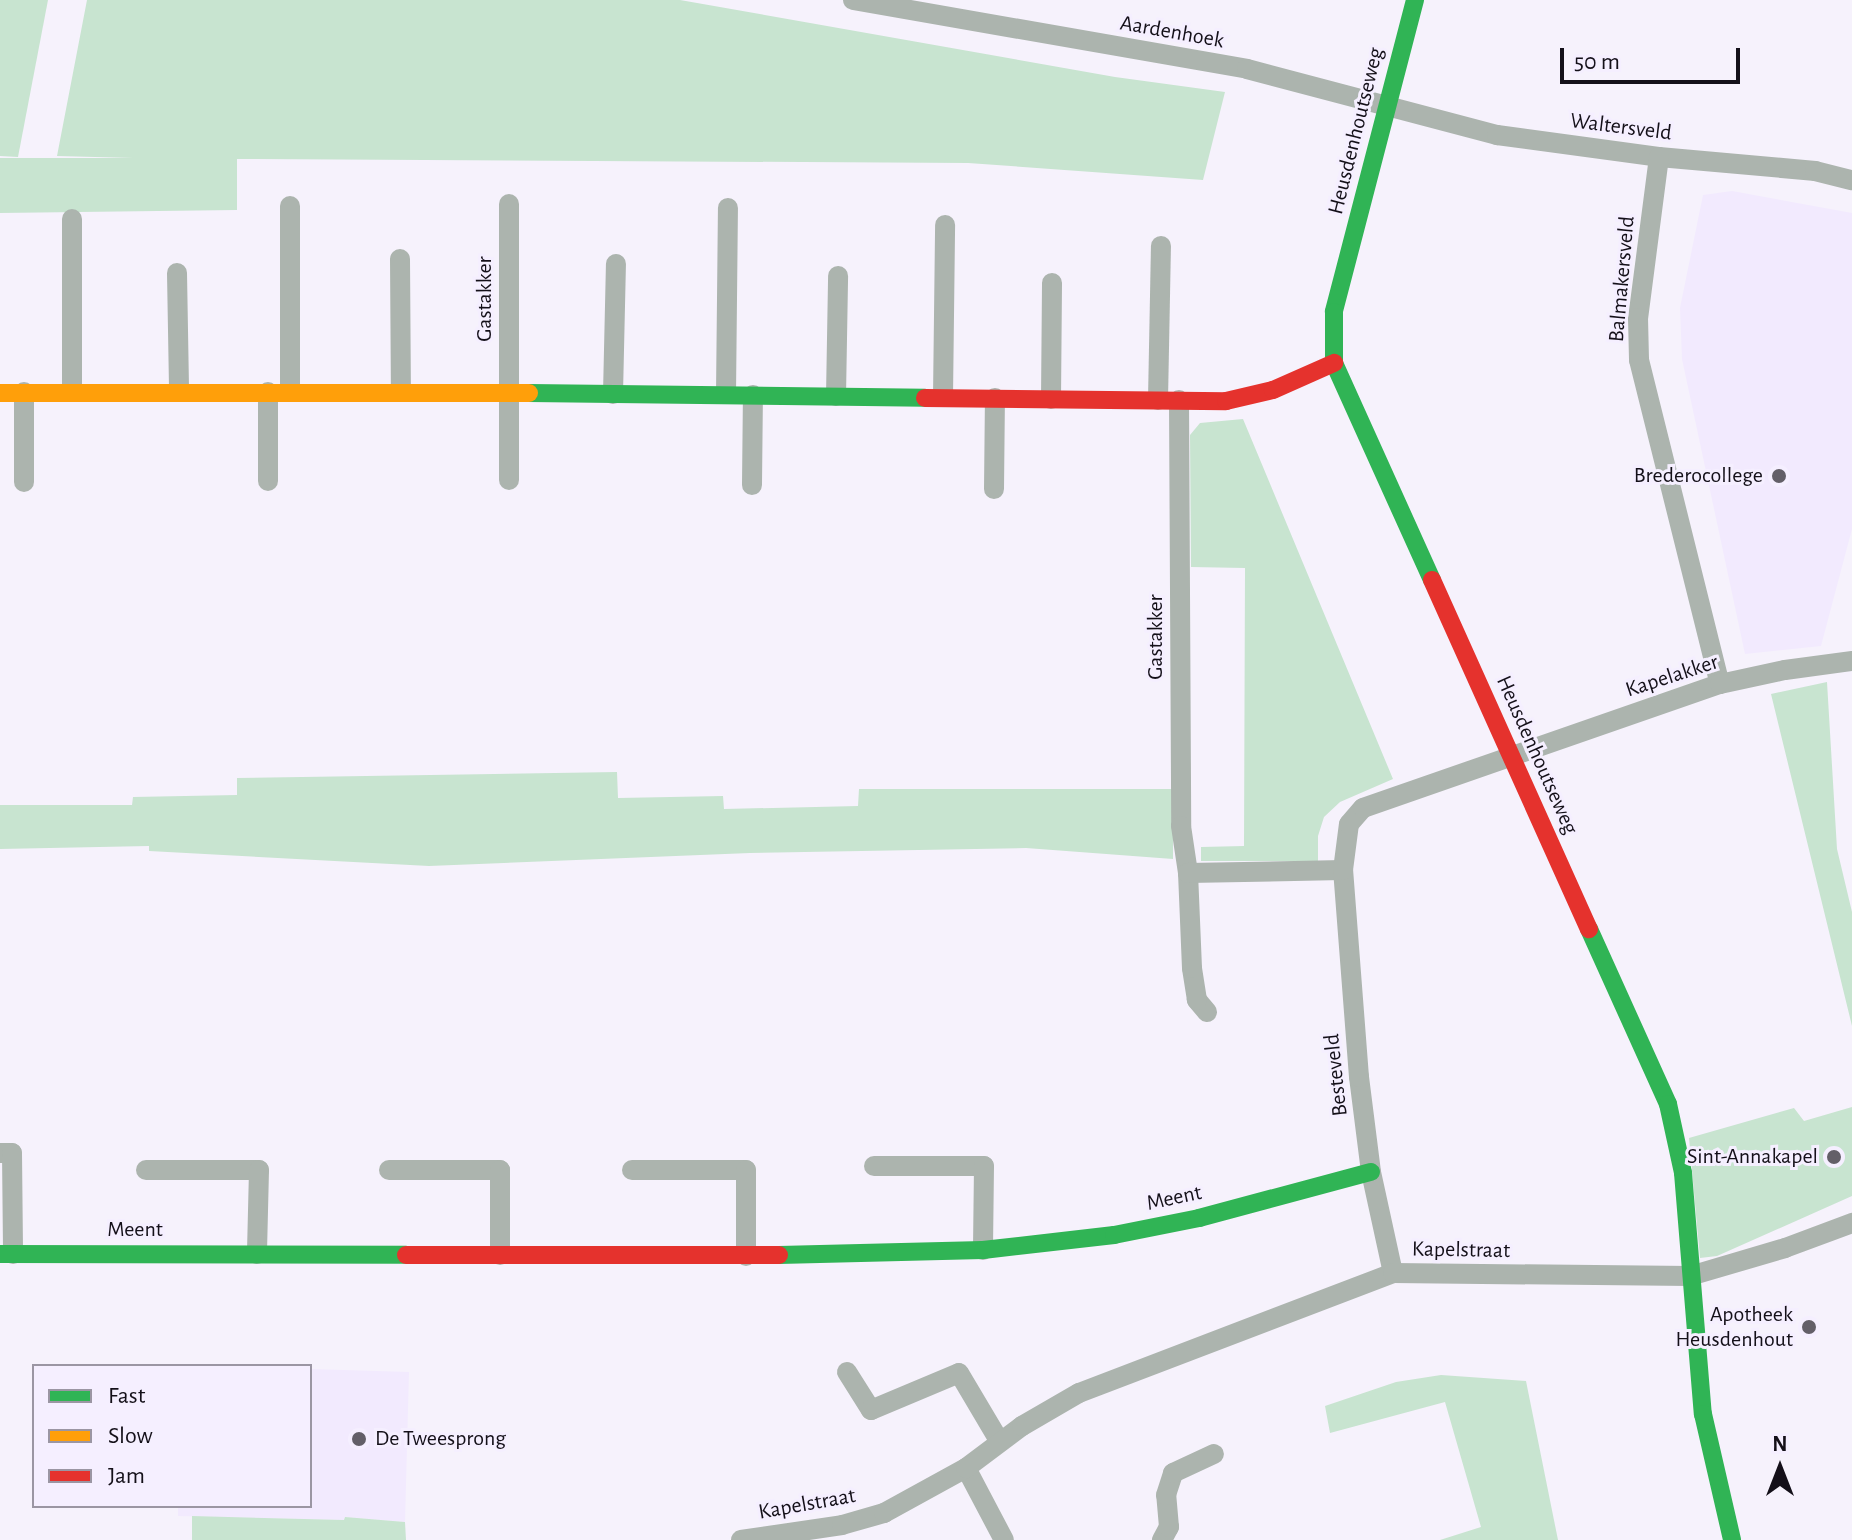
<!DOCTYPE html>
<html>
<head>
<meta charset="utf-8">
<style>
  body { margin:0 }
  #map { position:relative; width:1852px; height:1540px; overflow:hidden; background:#f6f2fc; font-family:"Alegreya Sans",sans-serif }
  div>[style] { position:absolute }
  .built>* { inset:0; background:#f2eafe }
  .green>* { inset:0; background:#c8e4d0 }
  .street>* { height:20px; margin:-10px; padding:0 10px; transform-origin:10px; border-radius:10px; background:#acb4ae }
  .fast>* { height:18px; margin:-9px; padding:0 9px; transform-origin:9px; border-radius:9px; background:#30b455 }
  .slow>* { height:18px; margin:-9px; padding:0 9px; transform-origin:9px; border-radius:9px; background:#ff9f0a }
  .jam>* { height:18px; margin:-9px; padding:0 9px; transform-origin:9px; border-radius:9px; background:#e5322d }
  .dots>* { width:22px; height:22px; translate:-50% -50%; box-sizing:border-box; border:4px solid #f5efff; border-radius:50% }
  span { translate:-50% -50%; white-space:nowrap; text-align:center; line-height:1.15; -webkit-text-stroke:6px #f5efff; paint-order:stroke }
  .street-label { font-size:22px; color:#141019 }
  .poi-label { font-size:22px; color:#141019 }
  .right { translate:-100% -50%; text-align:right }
  .left { translate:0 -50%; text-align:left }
  .legend { position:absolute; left:32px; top:1364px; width:280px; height:144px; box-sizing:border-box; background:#f5efff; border:2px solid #9b96a3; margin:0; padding:10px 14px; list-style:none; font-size:24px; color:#141019 }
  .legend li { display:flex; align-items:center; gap:16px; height:40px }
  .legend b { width:40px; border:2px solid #9b96a3 }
  .north { position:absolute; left:1740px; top:1428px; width:80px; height:80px; -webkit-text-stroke:6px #f5efff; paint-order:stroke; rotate:0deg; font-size:22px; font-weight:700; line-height:32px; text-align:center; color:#141019 }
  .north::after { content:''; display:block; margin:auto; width:28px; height:36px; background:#141019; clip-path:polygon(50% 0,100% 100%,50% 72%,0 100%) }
  .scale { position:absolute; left:1560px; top:48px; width:180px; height:36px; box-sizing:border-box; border:4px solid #141019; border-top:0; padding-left:10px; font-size:24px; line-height:28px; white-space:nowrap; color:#141019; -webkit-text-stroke:6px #f5efff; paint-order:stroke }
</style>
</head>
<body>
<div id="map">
  <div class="built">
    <div style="clip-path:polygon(1732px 191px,1852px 213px,1852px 529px,1821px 646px,1745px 654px,1682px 359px,1680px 308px,1703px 195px)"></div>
    <div style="clip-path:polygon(310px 1369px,409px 1372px,405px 1522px,345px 1517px,344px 1520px,178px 1516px,178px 1506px,310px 1506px)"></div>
  </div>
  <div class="green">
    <div style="clip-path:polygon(0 0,48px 0,18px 157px,0 156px)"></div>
    <div style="clip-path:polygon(87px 0,680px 0,1115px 77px,1225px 92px,1203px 180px,968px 163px,237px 159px,237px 210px,0 213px,0 158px,133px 158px,57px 156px)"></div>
    <div style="clip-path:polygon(1243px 419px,1393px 779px,1340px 802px,1324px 817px,1318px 836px,1318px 861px,1201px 861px,1201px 847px,1244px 846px,1245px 568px,1191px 567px,1190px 435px,1200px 423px)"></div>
    <div style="clip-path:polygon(1827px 682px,1837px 849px,1852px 912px,1852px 1026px,1771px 694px)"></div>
    <div style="clip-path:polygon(617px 772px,618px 798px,723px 796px,724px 809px,858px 806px,859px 789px,1173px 789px,1173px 859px,1026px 848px,750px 853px,429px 866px,149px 851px,149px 846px,0 849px,0 805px,132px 805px,133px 797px,237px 795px,237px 778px)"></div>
    <div style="clip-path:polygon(1852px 1107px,1852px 1196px,1717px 1256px,1700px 1258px,1689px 1138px,1794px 1108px,1804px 1121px)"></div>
    <div style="clip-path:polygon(1441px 1375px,1526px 1381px,1558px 1540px,1440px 1540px,1481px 1527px,1445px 1402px,1330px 1433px,1325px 1406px,1396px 1382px)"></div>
    <div style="clip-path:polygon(192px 1516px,344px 1520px,345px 1517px,405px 1522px,406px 1540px,192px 1540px)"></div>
  </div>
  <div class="street">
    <div style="left:853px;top:0;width:400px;rotate:9.9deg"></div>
    <div style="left:1247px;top:69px;width:259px;rotate:14.8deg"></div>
    <div style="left:1497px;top:135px;width:163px;rotate:7.7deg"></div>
    <div style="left:1659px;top:157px;width:157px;rotate:5.1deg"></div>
    <div style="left:1815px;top:171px;width:38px;rotate:14deg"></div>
    <div style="left:1659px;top:157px;width:162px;rotate:97.4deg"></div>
    <div style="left:1638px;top:318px;width:42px;rotate:88.6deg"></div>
    <div style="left:1639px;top:360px;width:334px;rotate:76deg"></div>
    <div style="left:509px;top:204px;width:276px;rotate:90deg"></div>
    <div style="left:290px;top:206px;width:186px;rotate:90deg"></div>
    <div style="left:72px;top:219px;width:173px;rotate:90deg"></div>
    <div style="left:400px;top:259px;width:133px;rotate:89.6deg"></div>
    <div style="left:177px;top:273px;width:119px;rotate:89deg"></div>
    <div style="left:24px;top:392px;width:90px;rotate:90deg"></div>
    <div style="left:268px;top:392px;width:89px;rotate:90deg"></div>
    <div style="left:613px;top:394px;width:130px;rotate:-88.7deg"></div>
    <div style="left:726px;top:394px;width:186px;rotate:-89.4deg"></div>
    <div style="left:836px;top:396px;width:120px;rotate:-89deg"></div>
    <div style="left:943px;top:397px;width:172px;rotate:-89.3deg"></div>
    <div style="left:1051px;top:399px;width:116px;rotate:-89.5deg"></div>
    <div style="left:1158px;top:400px;width:154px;rotate:-88.9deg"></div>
    <div style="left:1179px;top:400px;width:426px;rotate:89.7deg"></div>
    <div style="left:1181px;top:826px;width:48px;rotate:81.5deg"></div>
    <div style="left:752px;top:485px;width:90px;rotate:-89.4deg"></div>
    <div style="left:994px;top:489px;width:91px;rotate:-89.4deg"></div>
    <div style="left:1207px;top:1012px;width:16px;rotate:-130deg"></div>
    <div style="left:1197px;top:1000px;width:32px;rotate:-99deg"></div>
    <div style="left:1192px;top:968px;width:95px;rotate:-92.4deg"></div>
    <div style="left:1188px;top:873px;width:155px;rotate:-1.1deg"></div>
    <div style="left:0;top:1153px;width:12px"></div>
    <div style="left:12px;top:1153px;width:101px;rotate:89.4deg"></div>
    <div style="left:874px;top:1166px;width:110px"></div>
    <div style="left:984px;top:1166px;width:84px;rotate:90.7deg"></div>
    <div style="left:146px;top:1170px;width:113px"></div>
    <div style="left:259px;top:1170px;width:84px;rotate:91.4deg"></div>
    <div style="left:389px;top:1170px;width:111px"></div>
    <div style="left:500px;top:1170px;width:85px;rotate:90deg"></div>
    <div style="left:632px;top:1170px;width:114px"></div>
    <div style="left:746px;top:1170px;width:86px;rotate:90deg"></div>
    <div style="left:1393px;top:1273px;width:103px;rotate:-102.3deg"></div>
    <div style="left:1371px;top:1172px;width:96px;rotate:-97.2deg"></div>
    <div style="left:1359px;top:1077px;width:208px;rotate:-94.4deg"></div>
    <div style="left:1343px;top:870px;width:46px;rotate:-82.6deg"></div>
    <div style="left:1349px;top:824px;width:21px;rotate:-49deg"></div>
    <div style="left:1363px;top:808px;width:378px;rotate:-19.2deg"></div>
    <div style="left:1720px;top:684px;width:66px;rotate:-12.2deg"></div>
    <div style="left:1785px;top:670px;width:68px;rotate:-7.7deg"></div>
    <div style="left:847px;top:1372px;width:45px;rotate:57.7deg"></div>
    <div style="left:871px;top:1410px;width:95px;rotate:-22.8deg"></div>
    <div style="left:959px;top:1373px;width:80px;rotate:59.3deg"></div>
    <div style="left:966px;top:1468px;width:81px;rotate:62.2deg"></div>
    <div style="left:741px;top:1540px;width:102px;rotate:-8.4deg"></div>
    <div style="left:842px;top:1525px;width:44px;rotate:-15.9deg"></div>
    <div style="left:884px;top:1513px;width:94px;rotate:-28.8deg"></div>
    <div style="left:966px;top:1468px;width:70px;rotate:-36.9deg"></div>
    <div style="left:1022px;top:1426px;width:66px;rotate:-30.1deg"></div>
    <div style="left:1079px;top:1393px;width:336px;rotate:-20.9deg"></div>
    <div style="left:1393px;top:1273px;width:297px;rotate:0.6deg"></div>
    <div style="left:1690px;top:1276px;width:99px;rotate:-16.4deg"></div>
    <div style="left:1785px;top:1248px;width:72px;rotate:-20.5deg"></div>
    <div style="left:1162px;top:1540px;width:15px;rotate:-62deg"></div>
    <div style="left:1169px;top:1527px;width:32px;rotate:-95deg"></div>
    <div style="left:1166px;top:1495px;width:23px;rotate:-72deg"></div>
    <div style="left:1173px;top:1473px;width:45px;rotate:-24.9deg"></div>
  </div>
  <div class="fast">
    <div style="left:1415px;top:0;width:322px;rotate:104.6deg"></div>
    <div style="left:1334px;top:312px;width:51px;rotate:90deg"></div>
    <div style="left:1334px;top:363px;width:238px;rotate:65.7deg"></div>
    <div style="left:529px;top:393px;width:396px;rotate:0.7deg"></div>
    <div style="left:1589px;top:929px;width:192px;rotate:65.7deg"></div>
    <div style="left:1668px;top:1104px;width:71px;rotate:77.7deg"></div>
    <div style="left:1683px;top:1173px;width:242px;rotate:85.3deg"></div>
    <div style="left:1703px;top:1414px;width:129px;rotate:77deg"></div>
    <div style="left:0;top:1254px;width:406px;rotate:0.1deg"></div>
    <div style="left:779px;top:1255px;width:204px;rotate:-1.4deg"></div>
    <div style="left:983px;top:1250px;width:132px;rotate:-6.5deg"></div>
    <div style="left:1114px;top:1235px;width:87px;rotate:-11.3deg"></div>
    <div style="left:1199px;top:1218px;width:178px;rotate:-15deg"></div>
  </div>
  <div class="slow">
    <div style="left:0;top:393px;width:529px"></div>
  </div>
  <div class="jam">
    <div style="left:925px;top:398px;width:301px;rotate:0.6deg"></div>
    <div style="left:1226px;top:401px;width:48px;rotate:-13.2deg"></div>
    <div style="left:1273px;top:390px;width:67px;rotate:-23.9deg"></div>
    <div style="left:1432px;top:580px;width:383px;rotate:65.8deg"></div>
    <div style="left:406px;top:1255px;width:373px"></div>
  </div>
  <div class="dots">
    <div style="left:1779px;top:476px;background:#635f68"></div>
    <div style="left:1834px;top:1157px;background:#635f68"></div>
    <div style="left:1809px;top:1327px;background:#635f68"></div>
    <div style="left:359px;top:1439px;background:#635f68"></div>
  </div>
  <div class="street-label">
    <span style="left:1172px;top:32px;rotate:10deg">Aardenhoek</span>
    <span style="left:1621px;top:127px;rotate:7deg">Waltersveld</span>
    <span style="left:1356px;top:131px;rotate:-76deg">Heusdenhoutseweg</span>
    <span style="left:1622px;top:279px;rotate:-85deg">Balmakersveld</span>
    <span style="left:485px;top:299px;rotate:-90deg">Gastakker</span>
    <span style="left:1156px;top:637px;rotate:-90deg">Gastakker</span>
    <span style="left:1672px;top:676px;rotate:-18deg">Kapelakker</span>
    <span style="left:1537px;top:755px;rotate:66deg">Heusdenhoutseweg</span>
    <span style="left:1336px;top:1075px;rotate:-96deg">Besteveld</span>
    <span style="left:1174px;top:1198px;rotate:-12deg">Meent</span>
    <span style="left:135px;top:1230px">Meent</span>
    <span style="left:1461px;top:1250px;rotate:1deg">Kapelstraat</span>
    <span style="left:807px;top:1504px;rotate:-10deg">Kapelstraat</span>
  </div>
  <div class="poi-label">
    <span class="right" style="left:1763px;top:476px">Brederocollege</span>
    <span class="right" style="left:1818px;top:1157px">Sint-Annakapel</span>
    <span class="right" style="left:1793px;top:1327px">Apotheek<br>Heusdenhout</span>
    <span class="left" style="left:375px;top:1439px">De Tweesprong</span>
  </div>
  <ul class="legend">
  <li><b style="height:10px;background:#30b455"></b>Fast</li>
  <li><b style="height:10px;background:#ff9f0a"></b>Slow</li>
  <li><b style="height:10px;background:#e5322d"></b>Jam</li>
  </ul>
  <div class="north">N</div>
  <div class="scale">50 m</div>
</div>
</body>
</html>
